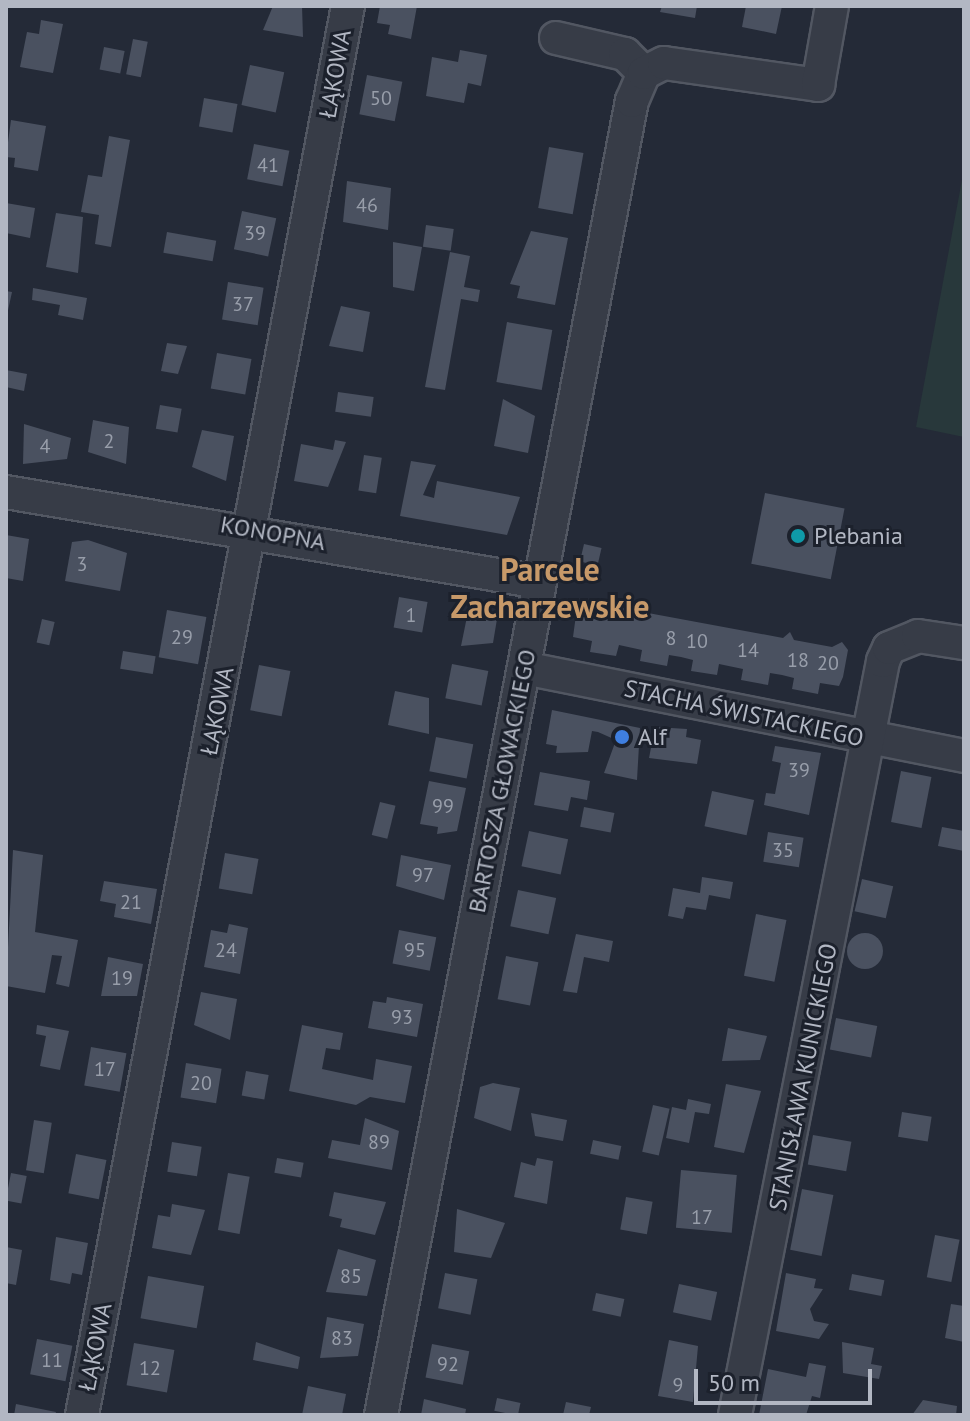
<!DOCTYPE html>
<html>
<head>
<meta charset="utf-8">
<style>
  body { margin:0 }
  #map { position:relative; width:970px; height:1421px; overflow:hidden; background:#242a37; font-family:"PT Sans",sans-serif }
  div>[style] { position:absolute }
  .green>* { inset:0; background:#28383b }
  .building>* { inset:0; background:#4a5160; transform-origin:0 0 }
  .round { border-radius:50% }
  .roads { filter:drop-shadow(2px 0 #525762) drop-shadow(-2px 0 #525762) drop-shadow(0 2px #525762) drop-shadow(0 -2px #525762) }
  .minor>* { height:32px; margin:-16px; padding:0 16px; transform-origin:16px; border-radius:16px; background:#373c47 }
  .dots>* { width:22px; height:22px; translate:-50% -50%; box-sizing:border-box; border:4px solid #1c212c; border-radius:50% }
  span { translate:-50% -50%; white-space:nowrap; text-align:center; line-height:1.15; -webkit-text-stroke:6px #1c212c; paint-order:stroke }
  .number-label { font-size:20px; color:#989eaa }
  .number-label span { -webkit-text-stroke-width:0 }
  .street-label { font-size:24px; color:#b2b7c3 }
  .poi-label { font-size:24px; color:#b2b7c3 }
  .left { translate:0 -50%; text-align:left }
  .district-label { font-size:32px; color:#c79969; font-weight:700 }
  .frame { position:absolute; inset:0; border:8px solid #b2b7c3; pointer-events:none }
  .scale { position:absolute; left:694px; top:1369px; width:178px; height:36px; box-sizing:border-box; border:4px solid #b2b7c3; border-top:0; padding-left:10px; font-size:24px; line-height:28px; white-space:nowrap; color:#b2b7c3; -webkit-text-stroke:6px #1c212c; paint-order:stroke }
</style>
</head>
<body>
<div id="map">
  <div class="green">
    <div style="clip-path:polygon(964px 169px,964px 437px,916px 427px)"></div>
  </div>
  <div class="building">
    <div style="clip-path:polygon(273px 6px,302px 6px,303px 37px,263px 30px)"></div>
    <div style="clip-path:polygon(380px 6px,417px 6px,411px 39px,388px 34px,390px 25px,377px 23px)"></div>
    <div style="clip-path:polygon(662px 6px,697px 6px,695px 18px,660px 12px)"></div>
    <div style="clip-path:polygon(746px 6px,782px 6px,776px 34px,742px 27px)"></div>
    <div style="clip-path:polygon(41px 20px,63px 24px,53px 73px,20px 67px,27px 32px,39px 34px)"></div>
    <div style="left:133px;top:39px;width:15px;height:36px;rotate:11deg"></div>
    <div style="left:104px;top:47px;width:21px;height:23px;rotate:11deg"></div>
    <div style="clip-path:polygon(460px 50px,487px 55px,481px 86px,468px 83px,464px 103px,426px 96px,432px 57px,458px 62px)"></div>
    <div style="left:250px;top:65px;width:35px;height:41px;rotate:12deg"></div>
    <div style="left:367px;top:75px;width:36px;height:40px;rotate:11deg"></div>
    <div style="left:204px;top:98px;width:34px;height:29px;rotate:10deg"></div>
    <div style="clip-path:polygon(11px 120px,46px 126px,38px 171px,14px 167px,15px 158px,6px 157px)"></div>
    <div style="clip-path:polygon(109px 136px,130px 140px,111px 247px,95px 244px,99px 215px,81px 212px,88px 175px,102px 177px)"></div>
    <div style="left:254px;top:144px;width:36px;height:36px;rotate:11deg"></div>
    <div style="left:549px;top:147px;width:35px;height:62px;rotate:10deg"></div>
    <div style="clip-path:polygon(347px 181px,391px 188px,388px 230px,343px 222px)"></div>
    <div style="clip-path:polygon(6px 203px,35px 208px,30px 238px,6px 233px)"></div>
    <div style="left:242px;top:211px;width:35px;height:39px;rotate:12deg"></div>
    <div style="clip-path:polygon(56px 213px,83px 217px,78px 273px,46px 267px)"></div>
    <div style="left:426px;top:225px;width:28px;height:22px;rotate:8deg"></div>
    <div style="clip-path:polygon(531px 231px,568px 238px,555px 305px,517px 298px,520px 286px,510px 284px)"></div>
    <div style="left:167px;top:232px;width:50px;height:21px;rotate:10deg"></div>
    <div style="clip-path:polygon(393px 242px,422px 247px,414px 291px,393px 287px)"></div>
    <div style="clip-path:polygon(450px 252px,470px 256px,464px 287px,480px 290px,478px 302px,461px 299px,445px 390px,425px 387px)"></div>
    <div style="left:228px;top:282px;width:36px;height:38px;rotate:9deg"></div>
    <div style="clip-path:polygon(33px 288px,87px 298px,83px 320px,58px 315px,60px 305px,32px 300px)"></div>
    <div style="clip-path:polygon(6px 291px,12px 292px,7px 315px,6px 315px)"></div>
    <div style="clip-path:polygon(341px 306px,370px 312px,363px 352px,329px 346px)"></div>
    <div style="left:507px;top:322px;width:46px;height:61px;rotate:10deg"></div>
    <div style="clip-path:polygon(167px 343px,187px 346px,178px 374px,161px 371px)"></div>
    <div style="left:217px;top:353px;width:35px;height:36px;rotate:10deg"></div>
    <div style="clip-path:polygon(6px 370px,27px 374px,24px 391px,6px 387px)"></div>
    <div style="left:338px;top:392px;width:36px;height:20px;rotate:8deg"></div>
    <div style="clip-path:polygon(503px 399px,535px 416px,528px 453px,494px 446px)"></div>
    <div style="left:160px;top:405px;width:22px;height:24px;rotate:10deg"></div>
    <div style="clip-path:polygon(93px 420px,129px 427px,126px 464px,88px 452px)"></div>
    <div style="clip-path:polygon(24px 424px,71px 438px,67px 459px,23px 464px)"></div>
    <div style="clip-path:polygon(202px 430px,234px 436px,226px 481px,192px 467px)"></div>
    <div style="clip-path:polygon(335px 440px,346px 442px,328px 487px,294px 481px,301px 444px,333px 450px)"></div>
    <div style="left:364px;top:455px;width:18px;height:36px;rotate:9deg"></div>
    <div style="clip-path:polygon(411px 461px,436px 465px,423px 495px,434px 498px,437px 481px,520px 497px,507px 535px,400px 516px)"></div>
    <div style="left:765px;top:493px;width:81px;height:72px;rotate:11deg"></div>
    <div style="clip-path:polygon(6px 535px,29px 539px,23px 581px,6px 578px)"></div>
    <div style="clip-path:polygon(88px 540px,127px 553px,120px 591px,65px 581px,72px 542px)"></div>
    <div style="left:584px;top:544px;width:18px;height:18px;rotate:13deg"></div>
    <div style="left:399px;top:597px;width:29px;height:31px;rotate:10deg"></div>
    <div style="clip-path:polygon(578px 600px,783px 638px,790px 632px,794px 640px,832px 647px,842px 642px,848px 650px,843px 677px,839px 686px,820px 683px,818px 694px,792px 689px,794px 678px,782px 675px,770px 673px,768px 685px,741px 680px,743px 669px,719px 664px,717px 675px,691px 671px,693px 660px,681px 657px,669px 655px,667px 666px,640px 661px,642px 650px,619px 645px,616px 656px,590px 652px,592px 641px,573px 637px)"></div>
    <div style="clip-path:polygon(469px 607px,498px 613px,493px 643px,461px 646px)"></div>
    <div style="left:167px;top:610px;width:40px;height:48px;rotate:10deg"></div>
    <div style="left:42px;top:619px;width:13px;height:24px;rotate:13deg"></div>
    <div style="left:123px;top:651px;width:33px;height:18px;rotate:9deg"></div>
    <div style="left:452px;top:664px;width:37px;height:35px;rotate:11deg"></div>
    <div style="left:259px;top:665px;width:32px;height:46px;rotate:11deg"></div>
    <div style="clip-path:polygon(395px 691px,429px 698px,429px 734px,388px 725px)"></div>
    <div style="clip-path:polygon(552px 710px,640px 728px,637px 780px,604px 773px,616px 740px,598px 732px,592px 731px,588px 752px,556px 753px,557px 746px,546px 744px)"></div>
    <div style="clip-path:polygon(655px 727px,687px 729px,686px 737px,701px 740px,697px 764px,649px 758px)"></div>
    <div style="left:436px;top:737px;width:38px;height:35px;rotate:11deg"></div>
    <div style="clip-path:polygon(775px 746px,821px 753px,809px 815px,764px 805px,766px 793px,775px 794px,781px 763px,772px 761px)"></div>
    <div style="left:901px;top:771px;width:31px;height:52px;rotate:11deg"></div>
    <div style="clip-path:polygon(540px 772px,590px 781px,587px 800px,571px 797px,568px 811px,534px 805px)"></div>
    <div style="clip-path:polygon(429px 781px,466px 788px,457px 831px,437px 834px,438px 827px,420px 824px)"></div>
    <div style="left:712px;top:791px;width:43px;height:36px;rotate:12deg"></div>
    <div style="left:380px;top:802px;width:16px;height:34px;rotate:14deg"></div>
    <div style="left:584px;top:807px;width:31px;height:20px;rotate:11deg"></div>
    <div style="clip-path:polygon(942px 827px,964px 831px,964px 851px,938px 846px)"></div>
    <div style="left:529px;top:831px;width:40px;height:36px;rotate:12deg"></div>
    <div style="left:768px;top:832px;width:36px;height:30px;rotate:9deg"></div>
    <div style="clip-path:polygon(13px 850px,43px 855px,35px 932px,78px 940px,69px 987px,56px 984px,62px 956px,52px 955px,45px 993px,6px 986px)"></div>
    <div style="left:225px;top:853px;width:34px;height:36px;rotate:10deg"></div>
    <div style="clip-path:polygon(401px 855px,451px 865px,444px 900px,396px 886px)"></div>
    <div style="clip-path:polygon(702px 877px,733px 882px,730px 899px,709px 895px,706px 910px,686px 907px,683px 919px,668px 916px,673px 888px,700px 893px)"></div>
    <div style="left:862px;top:879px;width:32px;height:33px;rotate:13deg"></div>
    <div style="clip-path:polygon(104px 881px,157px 889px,151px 924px,114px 917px,116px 904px,100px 901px)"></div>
    <div style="left:518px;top:890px;width:39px;height:37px;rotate:12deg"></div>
    <div style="left:756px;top:914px;width:31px;height:63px;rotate:11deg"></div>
    <div style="clip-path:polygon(229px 924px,248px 928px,240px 974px,204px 967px,211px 930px,227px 933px)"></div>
    <div style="left:399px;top:930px;width:38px;height:34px;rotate:11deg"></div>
    <div class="round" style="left:847px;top:933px;width:36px;height:36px"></div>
    <div style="clip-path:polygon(576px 934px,613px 941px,609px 962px,584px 957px,577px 993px,563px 991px)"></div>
    <div style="left:506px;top:956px;width:33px;height:44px;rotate:11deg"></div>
    <div style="clip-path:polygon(108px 957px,143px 964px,137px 996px,101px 996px)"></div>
    <div style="clip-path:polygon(201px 992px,237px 999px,230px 1040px,194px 1025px)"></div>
    <div style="clip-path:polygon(387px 997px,423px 1004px,417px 1037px,368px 1028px,373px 1001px,386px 1003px)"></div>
    <div style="left:836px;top:1018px;width:42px;height:32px;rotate:11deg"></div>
    <div style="clip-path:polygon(37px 1025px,69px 1031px,60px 1070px,40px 1066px,46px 1036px,36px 1034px)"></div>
    <div style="clip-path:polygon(302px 1025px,343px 1033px,340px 1050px,326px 1048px,322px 1069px,373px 1080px,376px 1059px,412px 1066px,405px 1103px,370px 1097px,356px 1105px,289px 1091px)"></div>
    <div style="clip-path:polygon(728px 1028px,767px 1036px,760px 1060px,722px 1061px)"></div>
    <div style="left:91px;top:1047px;width:36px;height:39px;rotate:10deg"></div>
    <div style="left:186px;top:1063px;width:36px;height:35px;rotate:9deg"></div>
    <div style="left:246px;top:1071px;width:23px;height:25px;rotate:10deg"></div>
    <div style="clip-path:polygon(493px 1083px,520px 1088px,511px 1131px,474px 1118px,480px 1087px)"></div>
    <div style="clip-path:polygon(726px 1084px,761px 1091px,744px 1153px,714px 1147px)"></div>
    <div style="clip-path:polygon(688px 1099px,711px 1104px,709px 1114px,695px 1112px,689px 1143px,666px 1138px,672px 1107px,686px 1110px)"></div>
    <div style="left:653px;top:1105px;width:17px;height:48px;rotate:13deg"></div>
    <div style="left:902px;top:1112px;width:30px;height:25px;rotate:9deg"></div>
    <div style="clip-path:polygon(531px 1113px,567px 1120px,563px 1141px,535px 1136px)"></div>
    <div style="clip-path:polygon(365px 1118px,399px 1131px,392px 1170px,328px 1158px,332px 1140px,360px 1145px)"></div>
    <div style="left:34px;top:1120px;width:18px;height:51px;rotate:9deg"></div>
    <div style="left:813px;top:1135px;width:39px;height:30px;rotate:10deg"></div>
    <div style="left:593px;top:1140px;width:29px;height:14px;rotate:12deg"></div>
    <div style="left:172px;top:1142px;width:30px;height:30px;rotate:9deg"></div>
    <div style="left:76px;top:1154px;width:31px;height:40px;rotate:11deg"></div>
    <div style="left:277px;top:1158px;width:27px;height:15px;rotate:10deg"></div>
    <div style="clip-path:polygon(537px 1158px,553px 1161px,547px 1204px,514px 1197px,521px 1162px,535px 1166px)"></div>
    <div style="left:681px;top:1170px;width:56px;height:58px;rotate:5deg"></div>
    <div style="left:11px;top:1173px;width:16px;height:28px;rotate:11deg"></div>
    <div style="left:228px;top:1173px;width:22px;height:58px;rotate:10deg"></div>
    <div style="left:802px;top:1189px;width:32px;height:62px;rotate:11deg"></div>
    <div style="clip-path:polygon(334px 1192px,386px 1202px,375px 1235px,340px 1227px,342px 1219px,329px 1216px)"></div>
    <div style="left:626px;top:1197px;width:27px;height:33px;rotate:10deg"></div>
    <div style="clip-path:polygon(172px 1204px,205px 1210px,191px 1255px,152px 1248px,158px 1215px,170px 1217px)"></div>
    <div style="clip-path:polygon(457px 1209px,505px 1223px,491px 1258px,454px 1252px)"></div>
    <div style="left:935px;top:1235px;width:25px;height:43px;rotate:11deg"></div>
    <div style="clip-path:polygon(56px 1237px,88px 1243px,82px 1275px,72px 1273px,70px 1284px,50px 1280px)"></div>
    <div style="clip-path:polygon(6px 1247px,22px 1250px,16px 1285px,6px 1283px)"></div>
    <div style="clip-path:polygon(338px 1249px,376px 1260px,367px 1296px,326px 1292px)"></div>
    <div style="left:445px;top:1273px;width:33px;height:36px;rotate:11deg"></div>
    <div style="clip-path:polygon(786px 1273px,816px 1279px,814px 1288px,823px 1289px,810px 1309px,814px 1321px,829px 1324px,819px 1339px,776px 1331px)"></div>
    <div style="left:852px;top:1274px;width:33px;height:16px;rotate:11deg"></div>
    <div style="left:148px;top:1276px;width:57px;height:43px;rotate:10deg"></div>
    <div style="left:679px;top:1284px;width:39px;height:29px;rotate:12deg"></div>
    <div style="left:596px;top:1293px;width:29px;height:18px;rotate:12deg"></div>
    <div style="clip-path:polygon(951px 1304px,964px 1306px,964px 1342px,945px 1338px)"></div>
    <div style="clip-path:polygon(327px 1317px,364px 1324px,358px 1356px,320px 1358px)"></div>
    <div style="left:37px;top:1339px;width:36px;height:36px;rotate:11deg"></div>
    <div style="clip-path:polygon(669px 1340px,698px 1346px,693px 1402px,658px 1396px)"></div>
    <div style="clip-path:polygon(256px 1342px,300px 1357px,298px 1369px,253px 1360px)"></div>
    <div style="clip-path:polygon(842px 1342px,874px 1348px,871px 1364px,882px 1366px,879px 1379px,843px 1373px)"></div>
    <div style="left:134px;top:1343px;width:41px;height:43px;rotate:10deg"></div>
    <div style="left:432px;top:1344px;width:38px;height:34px;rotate:11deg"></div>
    <div style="clip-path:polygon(809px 1363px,826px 1366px,820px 1398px,812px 1396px,806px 1415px,759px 1415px,768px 1369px,806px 1377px)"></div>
    <div style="clip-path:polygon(308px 1386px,346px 1394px,342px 1415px,302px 1415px)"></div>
    <div style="left:497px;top:1398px;width:24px;height:13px;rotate:12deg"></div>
    <div style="clip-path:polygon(424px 1399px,466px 1409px,465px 1415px,421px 1415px)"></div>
    <div style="clip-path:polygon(923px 1400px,957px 1406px,956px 1415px,912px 1415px)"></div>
    <div style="clip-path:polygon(566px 1402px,591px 1407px,589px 1415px,563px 1415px)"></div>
    <div style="clip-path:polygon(16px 1404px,56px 1412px,55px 1415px,14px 1415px)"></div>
  </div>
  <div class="roads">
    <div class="minor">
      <div style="left:556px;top:38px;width:71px;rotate:13.1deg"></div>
      <div style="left:625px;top:54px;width:27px;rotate:45deg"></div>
      <div style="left:6px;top:492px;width:541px;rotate:9.58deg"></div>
      <div style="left:524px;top:668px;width:449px;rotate:11.3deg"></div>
      <div style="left:82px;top:1415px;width:1434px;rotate:-79.31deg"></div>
      <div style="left:381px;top:1415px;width:1338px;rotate:-79.19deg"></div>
      <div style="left:632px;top:101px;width:30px;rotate:-67deg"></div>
      <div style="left:644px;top:73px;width:22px;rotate:-27deg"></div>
      <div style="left:664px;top:63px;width:156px;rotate:8.1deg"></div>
      <div style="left:818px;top:85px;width:80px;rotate:-80deg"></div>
      <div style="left:735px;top:1415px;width:768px;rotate:-78.89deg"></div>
      <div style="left:883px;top:661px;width:14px;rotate:-65deg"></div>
      <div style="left:889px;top:648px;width:31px;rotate:-22deg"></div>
      <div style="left:918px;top:636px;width:47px;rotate:8.7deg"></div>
    </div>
  </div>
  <div class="dots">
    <div style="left:798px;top:536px;background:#0f9aa8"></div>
    <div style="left:622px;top:737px;background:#3f7fe0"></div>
  </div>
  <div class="number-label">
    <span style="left:381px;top:98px">50</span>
    <span style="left:268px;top:165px">41</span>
    <span style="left:367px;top:205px">46</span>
    <span style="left:255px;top:233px">39</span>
    <span style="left:243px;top:304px">37</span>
    <span style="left:109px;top:441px">2</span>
    <span style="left:45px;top:446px">4</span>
    <span style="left:82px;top:564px">3</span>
    <span style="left:411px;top:615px">1</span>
    <span style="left:182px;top:637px">29</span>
    <span style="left:671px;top:638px">8</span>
    <span style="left:697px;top:641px">10</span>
    <span style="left:748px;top:650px">14</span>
    <span style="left:798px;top:660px">18</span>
    <span style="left:828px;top:663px">20</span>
    <span style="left:799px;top:770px">39</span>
    <span style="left:443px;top:806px">99</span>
    <span style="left:783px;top:850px">35</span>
    <span style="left:423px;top:875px">97</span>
    <span style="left:131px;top:902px">21</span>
    <span style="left:226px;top:950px">24</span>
    <span style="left:415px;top:950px">95</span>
    <span style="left:122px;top:978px">19</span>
    <span style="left:402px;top:1017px">93</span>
    <span style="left:105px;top:1069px">17</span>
    <span style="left:201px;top:1083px">20</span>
    <span style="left:379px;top:1142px">89</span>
    <span style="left:702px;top:1217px">17</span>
    <span style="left:351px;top:1276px">85</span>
    <span style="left:342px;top:1338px">83</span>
    <span style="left:52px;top:1360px">11</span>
    <span style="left:448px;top:1364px">92</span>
    <span style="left:150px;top:1368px">12</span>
    <span style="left:678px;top:1385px">9</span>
  </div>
  <div class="street-label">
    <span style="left:335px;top:74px;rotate:-80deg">ŁĄKOWA</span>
    <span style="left:273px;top:533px;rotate:10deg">KONOPNA</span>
    <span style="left:217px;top:711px;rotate:-79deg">ŁĄKOWA</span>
    <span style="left:744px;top:713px;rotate:12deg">STACHA ŚWISTACKIEGO</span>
    <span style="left:502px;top:781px;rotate:-79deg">BARTOSZA GŁOWACKIEGO</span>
    <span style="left:803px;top:1077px;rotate:-79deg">STANISŁAWA KUNICKIEGO</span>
    <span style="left:95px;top:1347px;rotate:-79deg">ŁĄKOWA</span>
  </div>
  <div class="poi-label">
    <span class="left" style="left:814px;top:536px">Plebania</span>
    <span class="left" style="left:638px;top:737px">Alf</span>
  </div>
  <div class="district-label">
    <span style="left:550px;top:588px">Parcele<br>Zacharzewskie</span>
  </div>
  <div class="frame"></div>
  <div class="scale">50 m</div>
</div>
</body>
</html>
